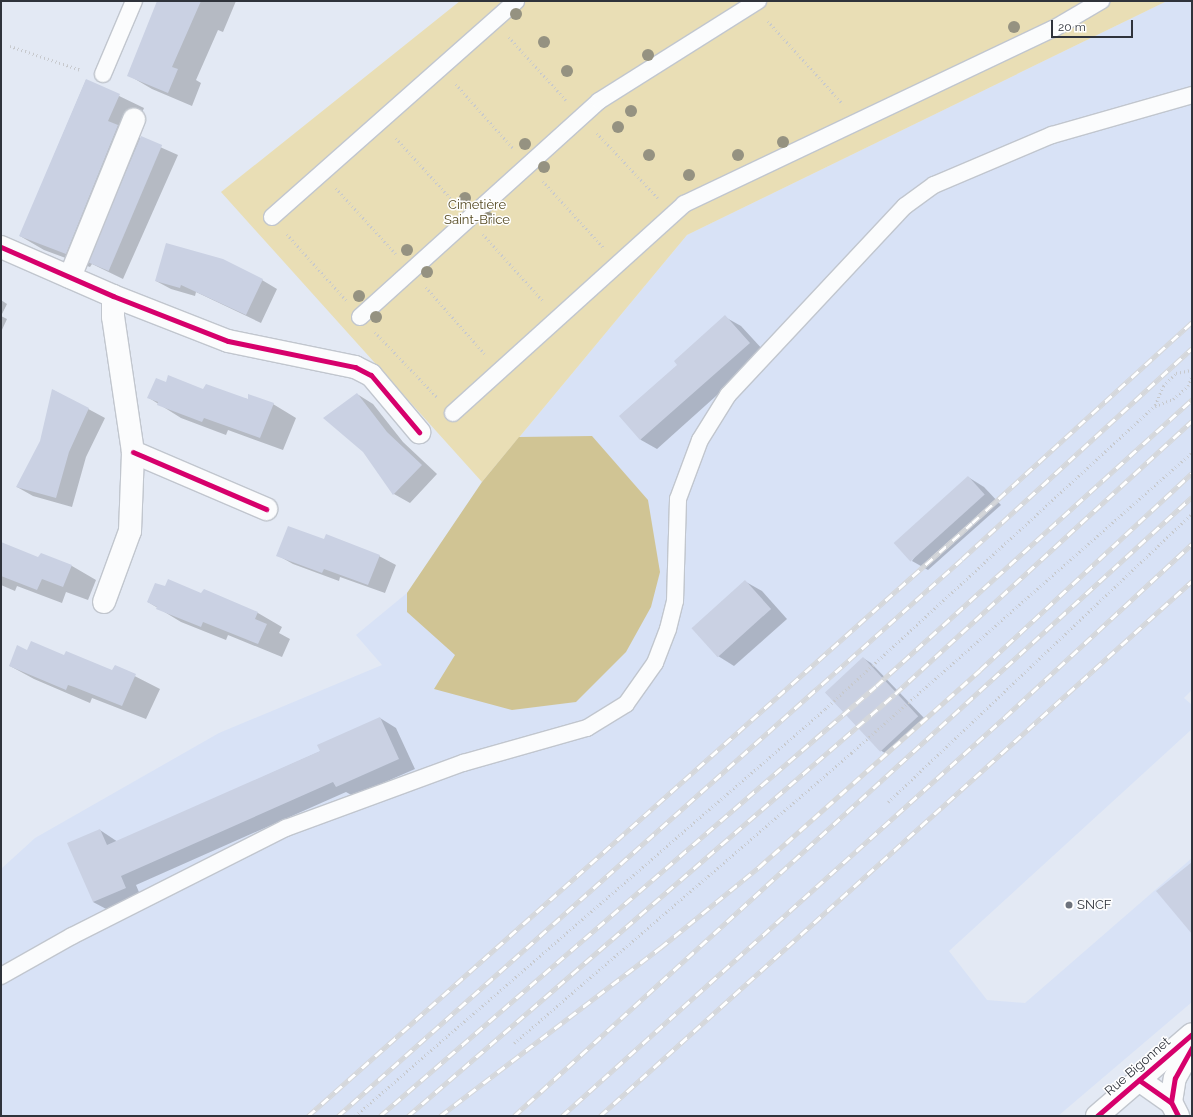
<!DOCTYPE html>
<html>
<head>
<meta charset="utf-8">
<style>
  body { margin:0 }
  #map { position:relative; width:1193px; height:1117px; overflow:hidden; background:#e3e9f4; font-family:Raleway,sans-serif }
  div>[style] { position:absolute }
  .built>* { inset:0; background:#d8e2f6 }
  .green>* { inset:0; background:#e9deb5 }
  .forest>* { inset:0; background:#d0c494 }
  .shadow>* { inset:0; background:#0003 }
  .building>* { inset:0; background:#cad1e3; transform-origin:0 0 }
  .path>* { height:2.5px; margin-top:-1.25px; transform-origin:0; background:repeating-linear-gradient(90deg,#c7c9cd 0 1px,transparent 0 4px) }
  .roads { filter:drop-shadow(1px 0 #c1c6ce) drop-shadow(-1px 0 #c1c6ce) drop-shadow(0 1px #c1c6ce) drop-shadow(0 -1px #c1c6ce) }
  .service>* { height:16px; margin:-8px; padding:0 8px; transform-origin:8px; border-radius:8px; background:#fbfcfd }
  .minor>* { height:22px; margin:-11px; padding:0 11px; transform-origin:11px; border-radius:11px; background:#fbfcfd }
  .tertiary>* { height:22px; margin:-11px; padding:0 11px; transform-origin:11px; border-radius:11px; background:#fbfcfd }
  .rail>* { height:4.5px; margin-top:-2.25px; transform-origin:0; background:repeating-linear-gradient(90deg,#fff 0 9px,#d5d7da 0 18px); box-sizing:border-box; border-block:1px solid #d5d7da }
  .cycleway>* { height:5px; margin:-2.5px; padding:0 2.5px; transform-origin:2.5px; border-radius:2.5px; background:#d6006c }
  .trees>* { width:12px; height:12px; margin:-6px; border-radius:50%; background:#959281 }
  .dots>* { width:11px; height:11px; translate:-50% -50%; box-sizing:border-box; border:2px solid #fff; border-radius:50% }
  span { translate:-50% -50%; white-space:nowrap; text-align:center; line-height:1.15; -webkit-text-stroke:3px #fff; paint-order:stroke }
  .park-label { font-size:13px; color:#564b23 }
  .poi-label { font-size:13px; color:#2f333b }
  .left { translate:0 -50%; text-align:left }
  .street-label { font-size:13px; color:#2f333b }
  .frame { position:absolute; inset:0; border:2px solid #2f333b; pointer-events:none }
  .scale { position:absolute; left:1051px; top:20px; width:82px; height:18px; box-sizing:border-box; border:2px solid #2f333b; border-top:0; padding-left:5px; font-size:12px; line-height:14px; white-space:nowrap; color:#2f333b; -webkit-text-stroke:3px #fff; paint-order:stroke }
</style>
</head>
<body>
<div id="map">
  <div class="built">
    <div style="clip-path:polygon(1167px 1px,1192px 1px,1192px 690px,1184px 698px,1192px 705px,1192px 729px,949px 951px,987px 1000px,1025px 1003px,1192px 858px,1192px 1002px,1058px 1116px,1px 1116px,1px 869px,35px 838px,219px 733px,382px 665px,356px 635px,407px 593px,482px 482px,687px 235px)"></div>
  </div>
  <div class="green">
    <div style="clip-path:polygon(460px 1px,1167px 1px,687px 235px,482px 482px,221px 192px)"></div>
  </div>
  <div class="forest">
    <div style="clip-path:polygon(592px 436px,648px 500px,660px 572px,651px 607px,626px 652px,576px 702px,512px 710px,434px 689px,455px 655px,407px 612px,407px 593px,482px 482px,519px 437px)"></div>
  </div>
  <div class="shadow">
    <div style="clip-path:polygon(159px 1px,236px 1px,223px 32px,218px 30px,196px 80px,201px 83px,192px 106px,152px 89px,128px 75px)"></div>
    <div style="clip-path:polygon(86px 80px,144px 108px,133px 135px,178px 155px,123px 279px,92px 264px,90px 267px,44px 250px,20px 236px)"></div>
    <div style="clip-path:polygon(262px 280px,277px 289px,261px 323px,196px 292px,195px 296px,171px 289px,156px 281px)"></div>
    <div style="clip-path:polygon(1px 300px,7px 304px,1px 316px,7px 319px,1px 332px)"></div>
    <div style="clip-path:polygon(725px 317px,741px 326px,765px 352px,657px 449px,641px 440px,620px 416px,678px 365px)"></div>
    <div style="clip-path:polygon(166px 383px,273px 404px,296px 418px,283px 450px,228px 430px,226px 435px,181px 418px,149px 398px)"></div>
    <div style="clip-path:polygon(53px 390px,105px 418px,86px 457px,72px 507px,33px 496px,17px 487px,41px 441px)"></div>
    <div style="clip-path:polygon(357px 394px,373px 404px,403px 442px,437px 474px,410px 503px,394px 494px,364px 452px)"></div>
    <div style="clip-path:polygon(968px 477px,984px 487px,1001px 505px,928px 570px,912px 561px)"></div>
    <div style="clip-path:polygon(324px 541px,379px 556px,396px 565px,385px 593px,340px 577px,339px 581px,293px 564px,277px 555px)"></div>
    <div style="clip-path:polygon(1px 544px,39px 558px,41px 554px,72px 566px,96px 580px,88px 600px,66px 592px,62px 603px,17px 586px,15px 591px,1px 585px)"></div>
    <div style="clip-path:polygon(746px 582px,762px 591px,787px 619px,734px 666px,718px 656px)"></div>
    <div style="clip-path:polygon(204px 591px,258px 613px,282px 627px,279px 633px,290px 639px,282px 657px,228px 635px,226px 640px,181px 622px,148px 602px,202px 594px)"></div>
    <div style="clip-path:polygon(27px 651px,65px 656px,113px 671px,115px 666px,160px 689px,146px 719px,92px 698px,90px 703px,34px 679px,10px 666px)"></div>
    <div style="clip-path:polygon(863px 658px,871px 663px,926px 720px,888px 755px,880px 750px,826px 693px)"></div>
    <div style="clip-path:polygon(380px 718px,396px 728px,415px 769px,353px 796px,346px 792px,136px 885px,141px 897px,110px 911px,93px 902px,100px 830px,118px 842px,321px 751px)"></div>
  </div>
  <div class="building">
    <div style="clip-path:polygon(157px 1px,201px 1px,172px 67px,178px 69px,168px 93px,127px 76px)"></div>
    <div style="clip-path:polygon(86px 79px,120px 94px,108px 121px,118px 125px,66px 254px,19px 236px)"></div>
    <div style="left:141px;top:136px;width:23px;height:137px;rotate:23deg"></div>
    <div style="clip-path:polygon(166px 243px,223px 259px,263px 279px,246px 315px,181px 285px,180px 288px,155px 281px)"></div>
    <div style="clip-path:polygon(725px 315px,750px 343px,640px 440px,619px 416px,677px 365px,674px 361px)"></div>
    <div style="clip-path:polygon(168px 375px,203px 389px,206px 384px,248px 399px,248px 394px,274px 403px,260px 438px,204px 418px,202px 422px,157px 405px,158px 402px,147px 398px,156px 378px,166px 382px)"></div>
    <div style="clip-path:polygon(52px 389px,89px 408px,69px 452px,56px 498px,16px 487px,40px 441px)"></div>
    <div style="clip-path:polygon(357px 393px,387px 432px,422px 465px,393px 495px,363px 452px,323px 418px)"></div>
    <div style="left:968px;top:476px;width:25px;height:100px;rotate:48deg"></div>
    <div style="clip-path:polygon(288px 526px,324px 539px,326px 534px,380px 555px,368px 585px,324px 569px,322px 573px,276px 556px)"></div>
    <div style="clip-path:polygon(1px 542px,38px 557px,41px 553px,72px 565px,63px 587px,42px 579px,37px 590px,1px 576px)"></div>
    <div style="clip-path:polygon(168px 579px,201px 593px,204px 589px,258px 612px,255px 619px,267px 624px,258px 644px,203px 622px,201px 627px,156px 609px,157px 607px,147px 602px,155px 583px,165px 586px)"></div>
    <div style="left:745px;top:580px;width:39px;height:72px;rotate:48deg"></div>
    <div style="clip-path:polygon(31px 641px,64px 655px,66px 651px,112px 670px,115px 665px,136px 674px,122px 706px,74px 687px,68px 685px,66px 690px,9px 666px,17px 645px,27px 650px)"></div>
    <div style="left:863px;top:657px;width:81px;height:52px;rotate:47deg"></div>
    <div style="clip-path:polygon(380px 717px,399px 759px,336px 787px,333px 782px,121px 876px,126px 888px,93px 902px,67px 843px,100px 829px,107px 845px,320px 751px,317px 745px)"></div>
    <div style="clip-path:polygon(1192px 862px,1192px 934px,1156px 891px)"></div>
  </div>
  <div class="path">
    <div style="left:768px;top:21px;width:112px;rotate:47.9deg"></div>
    <div style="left:509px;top:37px;width:85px;rotate:47.9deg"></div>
    <div style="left:10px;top:46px;width:75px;rotate:18.7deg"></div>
    <div style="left:456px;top:84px;width:87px;rotate:48.3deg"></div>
    <div style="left:597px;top:133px;width:89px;rotate:46.8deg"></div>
    <div style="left:396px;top:138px;width:86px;rotate:47.8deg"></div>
    <div style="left:543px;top:181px;width:91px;rotate:47.7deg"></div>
    <div style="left:336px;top:188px;width:89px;rotate:47.7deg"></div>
    <div style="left:287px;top:234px;width:89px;rotate:48.2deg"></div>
    <div style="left:483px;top:234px;width:91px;rotate:48.1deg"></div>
    <div style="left:426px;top:287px;width:89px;rotate:48.6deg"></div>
    <div style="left:375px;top:332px;width:91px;rotate:46.3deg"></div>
    <div style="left:1155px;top:405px;width:21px;rotate:-67deg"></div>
    <div style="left:1163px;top:386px;width:18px;rotate:-45deg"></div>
    <div style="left:1176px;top:373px;width:16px;rotate:-11deg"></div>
    <div style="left:888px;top:802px;width:419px;rotate:-43.5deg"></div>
    <div style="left:514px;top:1043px;width:445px;rotate:-40.7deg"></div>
    <div style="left:851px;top:753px;width:455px;rotate:-41.4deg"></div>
    <div style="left:355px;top:1116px;width:622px;rotate:-40.89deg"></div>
    <div style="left:825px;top:709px;width:448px;rotate:-42.6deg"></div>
    <div style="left:1155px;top:406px;width:19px;rotate:-21deg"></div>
    <div style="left:1173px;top:399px;width:20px;rotate:-41deg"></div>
    <div style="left:1188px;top:386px;width:12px;rotate:-70deg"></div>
  </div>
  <div class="roads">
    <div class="service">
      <div style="left:103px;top:74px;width:79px;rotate:-67deg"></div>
      <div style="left:272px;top:217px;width:326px;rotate:-41.5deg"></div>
      <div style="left:360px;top:317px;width:322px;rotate:-42.1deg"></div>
      <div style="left:599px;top:101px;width:188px;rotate:-32.2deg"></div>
      <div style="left:453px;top:413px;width:312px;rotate:-42.1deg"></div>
      <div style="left:684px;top:204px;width:408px;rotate:-25.4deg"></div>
      <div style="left:1053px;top:29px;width:56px;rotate:-30.3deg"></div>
      <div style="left:1px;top:976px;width:81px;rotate:-29.4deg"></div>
      <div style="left:72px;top:936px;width:240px;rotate:-26.8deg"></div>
      <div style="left:286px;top:828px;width:189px;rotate:-20.2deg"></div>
      <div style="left:463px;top:763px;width:129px;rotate:-15.8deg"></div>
      <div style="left:587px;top:728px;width:46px;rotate:-31.6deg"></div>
      <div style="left:626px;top:704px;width:50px;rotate:-54.7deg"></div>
      <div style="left:655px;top:663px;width:36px;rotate:-69deg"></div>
      <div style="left:668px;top:629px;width:29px;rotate:-76deg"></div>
      <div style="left:675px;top:601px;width:102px;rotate:-88.3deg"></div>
      <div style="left:678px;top:499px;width:63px;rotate:-69.6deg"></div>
      <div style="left:700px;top:440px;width:53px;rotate:-58.1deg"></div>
      <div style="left:728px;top:395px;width:259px;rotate:-46.9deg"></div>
      <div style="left:905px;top:206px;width:36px;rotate:-36deg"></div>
      <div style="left:934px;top:185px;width:128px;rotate:-23deg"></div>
      <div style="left:1052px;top:135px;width:146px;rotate:-15.9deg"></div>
    </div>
    <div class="minor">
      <div style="left:1px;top:247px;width:122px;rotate:23.6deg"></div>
      <div style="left:113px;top:296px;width:123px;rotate:21.4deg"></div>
      <div style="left:228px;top:341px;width:130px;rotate:11.6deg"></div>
      <div style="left:355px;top:367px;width:18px;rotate:27deg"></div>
      <div style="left:371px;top:375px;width:75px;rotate:49.9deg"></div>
      <div style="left:70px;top:277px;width:170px;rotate:-67.9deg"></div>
      <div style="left:133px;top:452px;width:145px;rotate:23.2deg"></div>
      <div style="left:104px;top:602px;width:76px;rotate:-69.9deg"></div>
      <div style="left:130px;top:531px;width:79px;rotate:-87.8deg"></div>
      <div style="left:133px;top:452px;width:136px;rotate:-98.4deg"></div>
      <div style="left:113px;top:317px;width:21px;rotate:-90deg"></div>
    </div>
    <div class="tertiary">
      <div style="left:1139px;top:1080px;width:39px;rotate:35deg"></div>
      <div style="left:1171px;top:1102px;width:16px;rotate:63deg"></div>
      <div style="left:1171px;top:1102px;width:24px;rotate:-81deg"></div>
      <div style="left:1175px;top:1078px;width:35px;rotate:-61deg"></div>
      <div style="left:1097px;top:1116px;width:125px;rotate:-40.8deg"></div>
    </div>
  </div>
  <div class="rail">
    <div style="left:308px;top:1116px;width:890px;rotate:-41.77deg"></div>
    <div style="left:972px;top:523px;width:298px;rotate:-42.4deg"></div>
    <div style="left:338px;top:1116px;width:836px;rotate:-41.75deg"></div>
    <div style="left:962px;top:559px;width:312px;rotate:-42.5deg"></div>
    <div style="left:380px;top:1116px;width:656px;rotate:-40.92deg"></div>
    <div style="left:876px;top:686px;width:427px;rotate:-42.2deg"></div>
    <div style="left:408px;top:1116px;width:644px;rotate:-40.91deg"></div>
    <div style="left:895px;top:694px;width:403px;rotate:-42.6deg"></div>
    <div style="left:440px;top:1116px;width:277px;rotate:-37.4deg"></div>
    <div style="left:660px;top:948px;width:128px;rotate:-39.3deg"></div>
    <div style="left:759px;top:867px;width:296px;rotate:-41.7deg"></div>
    <div style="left:980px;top:670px;width:289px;rotate:-42.9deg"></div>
    <div style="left:514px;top:1116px;width:918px;rotate:-42.4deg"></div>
    <div style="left:562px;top:1116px;width:596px;rotate:-42.01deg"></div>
    <div style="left:1005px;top:717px;width:255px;rotate:-42.8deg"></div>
    <div style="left:600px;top:1116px;width:798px;rotate:-42.1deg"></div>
  </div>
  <div class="cycleway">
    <div style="left:1px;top:247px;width:122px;rotate:23.6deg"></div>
    <div style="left:113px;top:296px;width:123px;rotate:21.4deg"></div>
    <div style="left:228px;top:341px;width:130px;rotate:11.6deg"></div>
    <div style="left:355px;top:367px;width:18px;rotate:27deg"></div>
    <div style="left:371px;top:375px;width:75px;rotate:49.9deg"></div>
    <div style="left:133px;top:452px;width:145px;rotate:23.2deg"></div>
    <div style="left:1139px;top:1080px;width:39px;rotate:35deg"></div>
    <div style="left:1171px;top:1102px;width:16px;rotate:63deg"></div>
    <div style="left:1171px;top:1102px;width:24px;rotate:-81deg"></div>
    <div style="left:1175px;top:1078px;width:35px;rotate:-61deg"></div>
    <div style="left:1097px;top:1116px;width:125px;rotate:-40.8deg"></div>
  </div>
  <div class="trees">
    <div style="left:516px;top:14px"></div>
    <div style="left:1014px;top:27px"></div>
    <div style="left:544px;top:42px"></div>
    <div style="left:648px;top:55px"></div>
    <div style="left:567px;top:71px"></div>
    <div style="left:631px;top:111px"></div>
    <div style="left:618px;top:127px"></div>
    <div style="left:783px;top:142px"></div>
    <div style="left:525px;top:144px"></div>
    <div style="left:649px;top:155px"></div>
    <div style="left:738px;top:155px"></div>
    <div style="left:544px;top:167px"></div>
    <div style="left:689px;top:175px"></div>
    <div style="left:465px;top:198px"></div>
    <div style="left:488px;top:218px"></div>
    <div style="left:407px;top:250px"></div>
    <div style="left:427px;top:272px"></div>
    <div style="left:359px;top:296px"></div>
    <div style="left:376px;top:317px"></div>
  </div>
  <div class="dots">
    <div style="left:1069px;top:905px;background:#6e737c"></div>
  </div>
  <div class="park-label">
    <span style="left:477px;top:213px">Cimetière<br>Saint-Brice</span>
  </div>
  <div class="poi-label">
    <span class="left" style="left:1077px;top:905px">SNCF</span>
  </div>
  <div class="street-label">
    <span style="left:1138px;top:1067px;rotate:-41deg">Rue Bigonnet</span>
  </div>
  <div class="frame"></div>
  <div class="scale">20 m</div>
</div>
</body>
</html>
